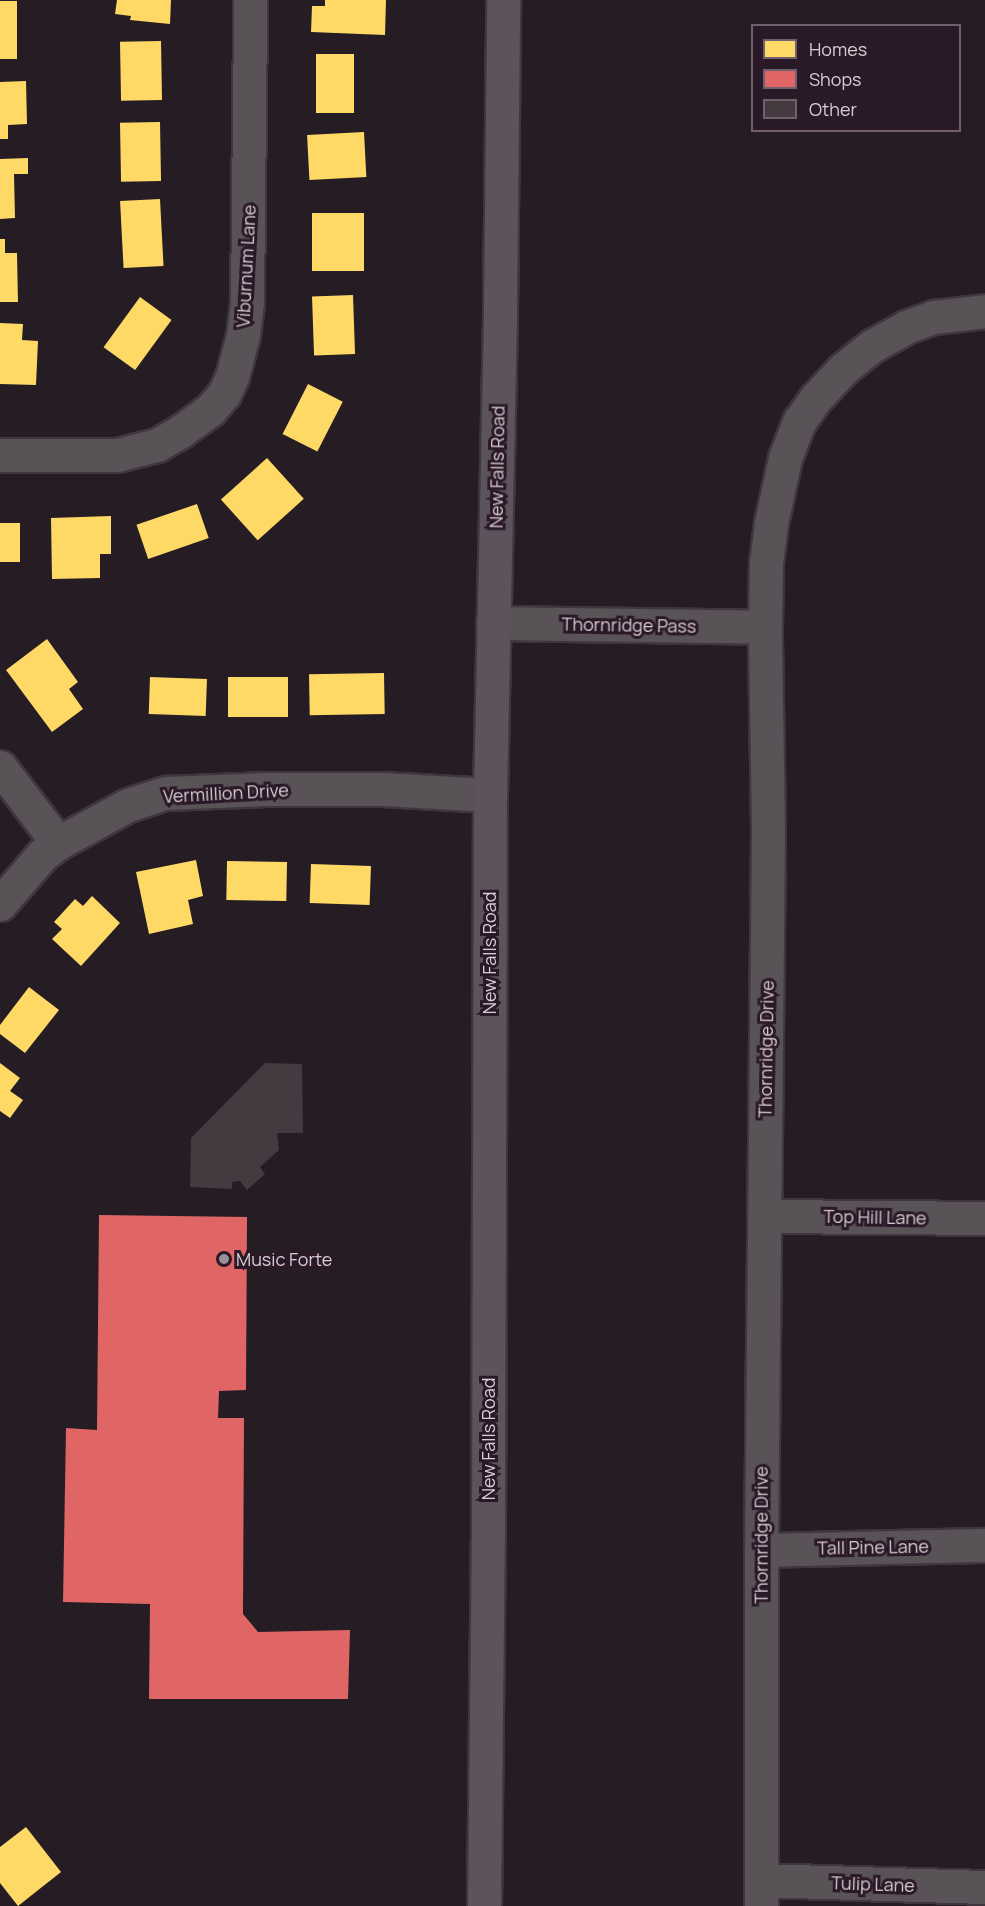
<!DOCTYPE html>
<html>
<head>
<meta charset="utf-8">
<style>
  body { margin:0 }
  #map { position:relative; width:985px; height:1906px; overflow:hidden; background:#261d24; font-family:Manrope,sans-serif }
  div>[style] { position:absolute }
  .homes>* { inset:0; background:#ffd966; transform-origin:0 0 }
  .shops>* { inset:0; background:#e06666 }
  .building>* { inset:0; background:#453a3f }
  .roads { filter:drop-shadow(2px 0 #3f373d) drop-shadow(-2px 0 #3f373d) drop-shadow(0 2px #3f373d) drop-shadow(0 -2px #3f373d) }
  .minor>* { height:33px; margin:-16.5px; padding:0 16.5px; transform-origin:16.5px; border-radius:16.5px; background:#595257 }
  .major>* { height:33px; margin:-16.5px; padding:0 16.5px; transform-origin:16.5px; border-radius:16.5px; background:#5c535d }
  .dots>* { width:16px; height:16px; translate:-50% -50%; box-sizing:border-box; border:3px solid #2a1926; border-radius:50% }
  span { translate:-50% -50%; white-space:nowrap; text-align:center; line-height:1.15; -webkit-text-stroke:6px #2a1926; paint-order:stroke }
  .street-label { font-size:18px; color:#d9cdd5 }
  .poi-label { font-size:18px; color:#d9cdd5 }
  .left { translate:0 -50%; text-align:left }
  .legend { position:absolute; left:751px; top:24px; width:210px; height:108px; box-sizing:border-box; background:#2a1926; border:2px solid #70616c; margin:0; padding:8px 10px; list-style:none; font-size:18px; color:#d9cdd5 }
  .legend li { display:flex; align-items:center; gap:12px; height:30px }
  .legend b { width:30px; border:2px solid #70616c }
</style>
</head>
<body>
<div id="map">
  <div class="homes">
    <div style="clip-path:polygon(117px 0,171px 0,170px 24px,130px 20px,131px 16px,115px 14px)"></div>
    <div style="clip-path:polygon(325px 0,386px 0,385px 35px,311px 32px,312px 6px,325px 6px)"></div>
    <div style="left:0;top:1px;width:17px;height:58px"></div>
    <div style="left:161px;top:41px;width:59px;height:41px;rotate:89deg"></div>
    <div style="left:316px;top:54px;width:38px;height:59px"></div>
    <div style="clip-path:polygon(26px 81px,27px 124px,8px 125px,8px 139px,0 139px,0 82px)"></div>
    <div style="left:160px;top:122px;width:59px;height:40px;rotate:89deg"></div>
    <div style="left:364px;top:132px;width:45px;height:57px;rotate:87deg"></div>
    <div style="clip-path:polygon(28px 158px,28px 174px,14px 174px,15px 218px,0 219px,0 159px)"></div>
    <div style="left:160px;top:199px;width:67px;height:40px;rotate:87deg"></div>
    <div style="left:312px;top:213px;width:52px;height:58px"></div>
    <div style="clip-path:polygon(0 239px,5px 239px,5px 253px,17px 253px,18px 302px,0 302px)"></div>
    <div style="left:353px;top:295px;width:59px;height:41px;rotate:88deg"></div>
    <div style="left:140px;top:297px;width:39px;height:62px;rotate:36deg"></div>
    <div style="clip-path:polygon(0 323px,23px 324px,22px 340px,38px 341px,36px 385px,0 384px)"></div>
    <div style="left:308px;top:384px;width:39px;height:56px;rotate:27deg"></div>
    <div style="left:267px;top:458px;width:55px;height:62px;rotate:48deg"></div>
    <div style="left:197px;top:504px;width:36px;height:64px;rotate:71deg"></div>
    <div style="clip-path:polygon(111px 516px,111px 554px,100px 554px,100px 578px,52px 579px,51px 518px)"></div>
    <div style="left:0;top:523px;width:20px;height:39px"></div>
    <div style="clip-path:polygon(47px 639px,78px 682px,69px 689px,83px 709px,52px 732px,6px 670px)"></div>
    <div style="left:384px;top:673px;width:41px;height:75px;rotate:89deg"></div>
    <div style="left:150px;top:677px;width:57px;height:37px;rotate:2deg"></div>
    <div style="left:288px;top:677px;width:40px;height:60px;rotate:90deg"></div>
    <div style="clip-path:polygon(196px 860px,203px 896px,188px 900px,193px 924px,149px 934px,136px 872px)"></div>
    <div style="left:227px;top:861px;width:60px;height:39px;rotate:1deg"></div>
    <div style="left:311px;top:864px;width:60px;height:39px;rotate:2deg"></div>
    <div style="clip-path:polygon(92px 896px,120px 923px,81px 966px,52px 939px,62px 929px,54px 922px,75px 899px,83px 906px)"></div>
    <div style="clip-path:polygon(29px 987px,59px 1010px,25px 1053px,0 1034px,0 1025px)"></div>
    <div style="clip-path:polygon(0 1063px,20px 1078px,10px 1091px,23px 1100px,10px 1118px,0 1111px)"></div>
    <div style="clip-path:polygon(26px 1827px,61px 1872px,18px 1906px,0 1883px,0 1847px)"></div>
  </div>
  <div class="shops">
    <div style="clip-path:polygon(99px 1215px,247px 1217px,246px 1390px,219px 1391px,218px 1418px,244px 1418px,243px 1614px,258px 1632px,350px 1630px,348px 1699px,149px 1699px,150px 1604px,63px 1602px,66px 1428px,97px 1430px)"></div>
  </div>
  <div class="building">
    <div style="clip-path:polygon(265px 1063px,302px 1064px,303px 1133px,277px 1133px,279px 1150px,260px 1167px,265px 1174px,247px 1190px,240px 1181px,232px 1182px,232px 1189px,190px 1187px,191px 1138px)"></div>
  </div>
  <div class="roads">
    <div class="minor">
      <div style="left:0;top:455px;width:117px"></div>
      <div style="left:117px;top:455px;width:41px;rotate:-14deg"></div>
      <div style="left:157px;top:445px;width:28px;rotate:-30deg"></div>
      <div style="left:181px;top:431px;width:36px;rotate:-36deg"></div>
      <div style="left:210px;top:410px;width:21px;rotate:-49deg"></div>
      <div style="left:224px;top:394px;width:19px;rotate:-65deg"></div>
      <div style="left:232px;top:377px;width:43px;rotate:-75.3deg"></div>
      <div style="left:243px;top:335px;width:33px;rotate:-83deg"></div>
      <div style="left:247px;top:302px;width:302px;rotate:-89.4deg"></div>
      <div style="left:493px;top:623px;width:272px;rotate:0.8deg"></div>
      <div style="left:0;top:767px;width:96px;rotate:52.7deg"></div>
      <div style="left:0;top:904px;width:65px;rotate:-49.4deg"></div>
      <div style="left:42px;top:855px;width:20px;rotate:-37deg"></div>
      <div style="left:58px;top:843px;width:80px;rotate:-28.5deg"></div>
      <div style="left:128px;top:805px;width:40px;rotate:-18deg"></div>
      <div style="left:166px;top:793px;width:101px;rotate:-2.3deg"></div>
      <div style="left:267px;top:789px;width:115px"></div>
      <div style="left:382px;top:789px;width:108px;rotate:3.2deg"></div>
      <div style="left:764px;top:1216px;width:221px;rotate:0.5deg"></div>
      <div style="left:761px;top:1550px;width:224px;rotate:-1.3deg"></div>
      <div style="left:761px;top:1880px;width:224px;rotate:1.8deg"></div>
      <div style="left:761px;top:1906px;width:356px;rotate:-90deg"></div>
      <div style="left:761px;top:1550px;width:721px;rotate:-89.44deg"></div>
      <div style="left:768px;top:829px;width:202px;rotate:-90.9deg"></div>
      <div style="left:765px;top:627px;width:64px;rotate:-89.1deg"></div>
      <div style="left:766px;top:563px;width:40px;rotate:-82.9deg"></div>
      <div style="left:771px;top:523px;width:66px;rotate:-77.8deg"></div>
      <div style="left:785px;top:458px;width:39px;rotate:-69deg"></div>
      <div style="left:799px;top:422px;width:29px;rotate:-55deg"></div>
      <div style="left:816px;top:398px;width:38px;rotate:-47deg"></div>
      <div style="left:842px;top:370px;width:38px;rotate:-39deg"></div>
      <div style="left:872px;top:346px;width:39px;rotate:-29deg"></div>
      <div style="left:906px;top:327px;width:30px;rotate:-20deg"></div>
      <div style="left:934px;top:317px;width:51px;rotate:-6.7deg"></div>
    </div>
    <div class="major">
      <div style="left:484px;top:1906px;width:364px;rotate:-89.4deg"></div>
      <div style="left:488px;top:1542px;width:747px;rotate:-89.85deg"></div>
      <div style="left:490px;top:795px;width:485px;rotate:-88.8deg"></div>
      <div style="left:500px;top:310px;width:310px;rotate:-89.4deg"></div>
    </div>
  </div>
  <div class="dots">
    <div style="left:224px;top:1259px;background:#9a8f97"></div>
  </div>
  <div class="street-label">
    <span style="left:246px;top:266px;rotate:-87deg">Viburnum Lane</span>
    <span style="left:497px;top:467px;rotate:-89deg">New Falls Road</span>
    <span style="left:629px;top:625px;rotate:1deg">Thornridge Pass</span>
    <span style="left:226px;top:793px;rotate:-3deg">Vermillion Drive</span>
    <span style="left:489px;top:953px;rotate:-90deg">New Falls Road</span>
    <span style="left:766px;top:1049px;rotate:-89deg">Thornridge Drive</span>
    <span style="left:875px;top:1217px;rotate:1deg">Top Hill Lane</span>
    <span style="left:488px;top:1439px;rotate:-90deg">New Falls Road</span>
    <span style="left:761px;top:1535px;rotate:-90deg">Thornridge Drive</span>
    <span style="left:873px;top:1547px;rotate:-1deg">Tall Pine Lane</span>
    <span style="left:873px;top:1884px;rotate:2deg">Tulip Lane</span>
  </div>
  <div class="poi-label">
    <span class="left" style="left:236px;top:1259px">Music Forte</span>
  </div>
  <ul class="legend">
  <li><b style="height:16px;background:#ffd966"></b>Homes</li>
  <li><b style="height:16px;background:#e06666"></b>Shops</li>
  <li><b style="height:16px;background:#453a3f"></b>Other</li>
  </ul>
</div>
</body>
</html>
